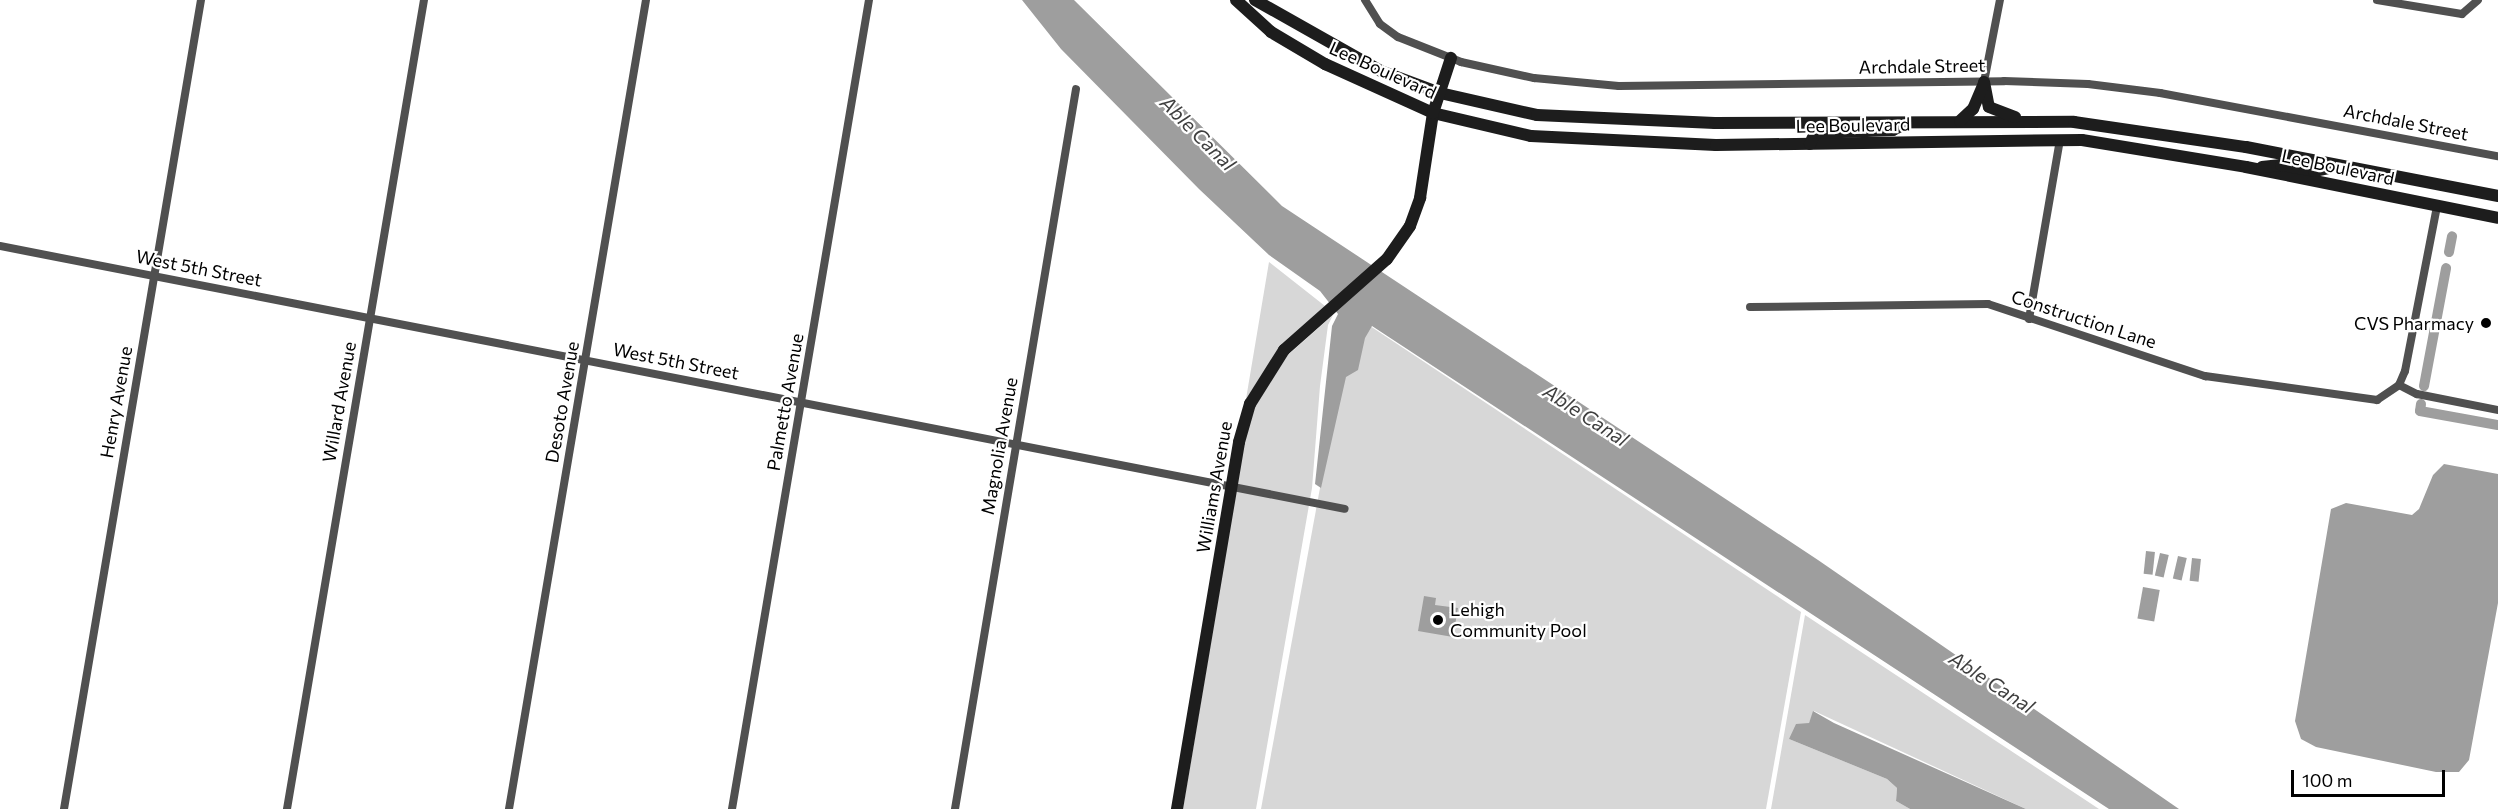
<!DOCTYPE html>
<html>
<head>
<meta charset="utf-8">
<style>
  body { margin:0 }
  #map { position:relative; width:2498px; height:809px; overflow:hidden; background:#fff; font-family:Commissioner,sans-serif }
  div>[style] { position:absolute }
  .green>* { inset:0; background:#d7d7d7 }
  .water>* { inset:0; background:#9e9e9e; transform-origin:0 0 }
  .canal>* { height:10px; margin:-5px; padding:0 5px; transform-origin:5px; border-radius:5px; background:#9e9e9e }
  .street>* { height:8px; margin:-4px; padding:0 4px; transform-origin:4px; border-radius:4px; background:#505050 }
  .secondary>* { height:12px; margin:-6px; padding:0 6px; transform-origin:6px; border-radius:6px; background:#1d1d1d }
  .dots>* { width:16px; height:16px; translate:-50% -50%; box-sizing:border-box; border:3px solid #fff; border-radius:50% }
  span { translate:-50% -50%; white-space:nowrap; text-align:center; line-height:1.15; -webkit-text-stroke:4.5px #fff; paint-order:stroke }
  .street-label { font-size:18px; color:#000 }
  .poi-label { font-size:18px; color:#000 }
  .right { translate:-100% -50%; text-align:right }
  .left { translate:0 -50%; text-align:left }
  .water-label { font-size:20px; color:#3f3f3f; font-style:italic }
  .scale { position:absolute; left:2291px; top:770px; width:154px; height:27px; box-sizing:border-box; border:3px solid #000; border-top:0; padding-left:8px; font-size:18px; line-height:21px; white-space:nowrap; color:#000; -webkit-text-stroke:4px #fff; paint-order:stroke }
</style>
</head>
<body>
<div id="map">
  <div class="green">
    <div style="clip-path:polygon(1269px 262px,1325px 306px,1280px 347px,1246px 399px)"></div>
    <div style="clip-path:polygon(1352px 314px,1801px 612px,1766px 809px,1261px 809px)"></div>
    <div style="clip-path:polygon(1333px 315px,1328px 325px,1320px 386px,1312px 488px,1256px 809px,1183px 809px,1244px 443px,1256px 403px,1288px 355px)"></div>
    <div style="clip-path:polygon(1805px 615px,2090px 803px,2099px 809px,2026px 809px,1814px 711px,1809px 723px,1789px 739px,1887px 779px,1897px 788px,1896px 801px,1910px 809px,1771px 809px)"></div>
  </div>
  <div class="water">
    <div style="clip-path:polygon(1022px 0,1074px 0,1282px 206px,1818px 560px,2179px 809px,2109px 809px,1372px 326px,1365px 338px,1358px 370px,1346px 377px,1321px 488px,1315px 484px,1332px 326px,1338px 314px,1320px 291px,1269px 255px,1199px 189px,1061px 49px)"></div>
    <div style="clip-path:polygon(2444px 464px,2498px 474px,2498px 603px,2469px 760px,2459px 772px,2436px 772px,2316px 747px,2301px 739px,2295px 721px,2331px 509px,2346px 503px,2412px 515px,2419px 509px,2433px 475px)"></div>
    <div style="left:2146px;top:551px;width:9px;height:23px;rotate:6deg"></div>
    <div style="left:2160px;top:553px;width:9px;height:23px;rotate:13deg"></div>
    <div style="left:2178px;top:556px;width:9px;height:23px;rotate:13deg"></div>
    <div style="left:2192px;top:558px;width:9px;height:23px;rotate:6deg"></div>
    <div style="left:2143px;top:587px;width:17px;height:32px;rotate:10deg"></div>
    <div style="clip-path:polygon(1424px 596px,1436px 598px,1435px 605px,1458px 608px,1453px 637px,1418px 631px)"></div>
    <div style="clip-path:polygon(1813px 711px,1834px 723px,2026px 809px,1910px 809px,1896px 801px,1897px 788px,1887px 779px,1789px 739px,1796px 724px,1809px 723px)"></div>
  </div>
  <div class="canal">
    <div style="left:2449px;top:252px;width:16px;rotate:-79deg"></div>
    <div style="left:2424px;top:386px;width:120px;rotate:-79.4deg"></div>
    <div style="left:2421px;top:404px;width:7px;rotate:98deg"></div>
    <div style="left:2420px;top:411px;width:79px;rotate:10.2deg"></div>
  </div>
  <div class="street">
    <div style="left:1365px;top:0;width:28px;rotate:58deg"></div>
    <div style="left:1380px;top:24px;width:22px;rotate:36deg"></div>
    <div style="left:1398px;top:37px;width:68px;rotate:21.6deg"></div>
    <div style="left:1461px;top:62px;width:75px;rotate:12.4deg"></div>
    <div style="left:1534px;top:78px;width:85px;rotate:5.4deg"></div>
    <div style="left:1619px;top:86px;width:385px;rotate:-0.7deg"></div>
    <div style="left:2004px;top:81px;width:84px;rotate:2deg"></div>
    <div style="left:2088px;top:84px;width:73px;rotate:7.1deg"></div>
    <div style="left:2160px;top:93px;width:344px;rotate:10.6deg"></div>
    <div style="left:2377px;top:0;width:86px;rotate:9.4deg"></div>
    <div style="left:2462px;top:14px;width:21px;rotate:-41deg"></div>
    <div style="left:1984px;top:82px;width:84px;rotate:-79deg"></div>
    <div style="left:0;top:246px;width:1370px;rotate:11.06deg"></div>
    <div style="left:1750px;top:307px;width:238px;rotate:-0.7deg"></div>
    <div style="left:1988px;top:304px;width:229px;rotate:18.4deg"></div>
    <div style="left:2205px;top:376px;width:174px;rotate:7.9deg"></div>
    <div style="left:2377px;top:400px;width:27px;rotate:-34deg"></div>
    <div style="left:2399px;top:385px;width:15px;rotate:-67deg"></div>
    <div style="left:2405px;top:371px;width:168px;rotate:-79deg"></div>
    <div style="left:2029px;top:319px;width:182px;rotate:-80.2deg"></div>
    <div style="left:2399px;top:385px;width:20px;rotate:27deg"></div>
    <div style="left:2417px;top:394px;width:83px;rotate:11.2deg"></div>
    <div style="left:64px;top:809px;width:821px;rotate:-80.39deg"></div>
    <div style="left:287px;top:809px;width:821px;rotate:-80.39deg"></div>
    <div style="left:509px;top:809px;width:821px;rotate:-80.39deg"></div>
    <div style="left:732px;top:809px;width:821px;rotate:-80.39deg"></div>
    <div style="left:955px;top:809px;width:730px;rotate:-80.46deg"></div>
  </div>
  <div class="secondary">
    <div style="left:1236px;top:0;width:47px;rotate:42.4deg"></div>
    <div style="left:1271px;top:32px;width:63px;rotate:30.7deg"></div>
    <div style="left:1325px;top:64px;width:119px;rotate:24.4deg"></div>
    <div style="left:1433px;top:113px;width:101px;rotate:13.2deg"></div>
    <div style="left:1531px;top:136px;width:185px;rotate:2.8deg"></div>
    <div style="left:1716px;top:145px;width:366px;rotate:-0.8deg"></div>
    <div style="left:2082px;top:140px;width:166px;rotate:9.3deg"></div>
    <div style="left:2246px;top:167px;width:257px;rotate:11.4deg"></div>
    <div style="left:1255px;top:0;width:147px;rotate:29.4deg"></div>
    <div style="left:1383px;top:72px;width:61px;rotate:20.2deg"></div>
    <div style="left:1440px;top:93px;width:99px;rotate:12.8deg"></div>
    <div style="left:1537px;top:115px;width:178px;rotate:2.6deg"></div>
    <div style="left:1715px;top:123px;width:359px;rotate:-0.2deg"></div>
    <div style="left:2074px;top:122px;width:174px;rotate:8.3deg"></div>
    <div style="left:2246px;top:147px;width:257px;rotate:11deg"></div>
    <div style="left:1984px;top:82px;width:25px;rotate:79deg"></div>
    <div style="left:1989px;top:107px;width:28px;rotate:21deg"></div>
    <div style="left:1960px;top:121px;width:18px;rotate:-43deg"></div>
    <div style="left:1973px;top:109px;width:28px;rotate:-67deg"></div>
    <div style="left:1810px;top:144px;width:12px;rotate:-66deg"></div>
    <div style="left:1815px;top:133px;width:78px;rotate:-2.2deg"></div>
    <div style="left:1893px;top:130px;width:16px;rotate:-27deg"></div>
    <div style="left:2262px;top:167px;width:19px;rotate:-6deg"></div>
    <div style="left:2281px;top:165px;width:34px;rotate:10deg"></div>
    <div style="left:2314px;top:171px;width:16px;rotate:-11deg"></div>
    <div style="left:1177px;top:809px;width:372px;rotate:-80.4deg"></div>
    <div style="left:1239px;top:442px;width:40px;rotate:-74deg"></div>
    <div style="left:1250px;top:404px;width:64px;rotate:-57.8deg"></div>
    <div style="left:1284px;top:350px;width:137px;rotate:-41.5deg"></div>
    <div style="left:1387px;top:259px;width:40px;rotate:-55.1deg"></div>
    <div style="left:1410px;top:226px;width:30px;rotate:-70deg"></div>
    <div style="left:1420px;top:198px;width:86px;rotate:-81.3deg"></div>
    <div style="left:1433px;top:113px;width:58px;rotate:-71.9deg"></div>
  </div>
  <div class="dots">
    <div style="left:2486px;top:323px;background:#000"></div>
    <div style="left:1438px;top:620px;background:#000"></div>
  </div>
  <div class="street-label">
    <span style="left:1922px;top:66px;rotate:-1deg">Archdale Street</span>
    <span style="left:1383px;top:70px;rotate:24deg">Lee Boulevard</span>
    <span style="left:2406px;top:122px;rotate:11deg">Archdale Street</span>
    <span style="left:1853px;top:125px;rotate:-1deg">Lee Boulevard</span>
    <span style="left:2338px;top:167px;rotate:12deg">Lee Boulevard</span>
    <span style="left:199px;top:268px;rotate:11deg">West 5th Street</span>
    <span style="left:2084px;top:319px;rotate:18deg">Construction Lane</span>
    <span style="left:676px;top:361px;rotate:11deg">West 5th Street</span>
    <span style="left:116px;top:402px;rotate:-80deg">Henry Avenue</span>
    <span style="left:339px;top:402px;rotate:-80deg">Willard Avenue</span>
    <span style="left:562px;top:402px;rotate:-80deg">Desoto Avenue</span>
    <span style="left:785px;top:402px;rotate:-80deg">Palmetto Avenue</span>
    <span style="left:999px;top:446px;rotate:-80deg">Magnolia Avenue</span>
    <span style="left:1214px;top:487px;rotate:-80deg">Williams Avenue</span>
  </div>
  <div class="poi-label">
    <span class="right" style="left:2474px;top:323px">CVS Pharmacy</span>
    <span class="left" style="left:1450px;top:620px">Lehigh<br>Community Pool</span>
  </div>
  <div class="water-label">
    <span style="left:1198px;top:133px;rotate:45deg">Able Canal</span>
    <span style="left:1586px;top:415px;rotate:33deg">Able Canal</span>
    <span style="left:1992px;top:682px;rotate:33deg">Able Canal</span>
  </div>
  <div class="scale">100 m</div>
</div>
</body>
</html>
